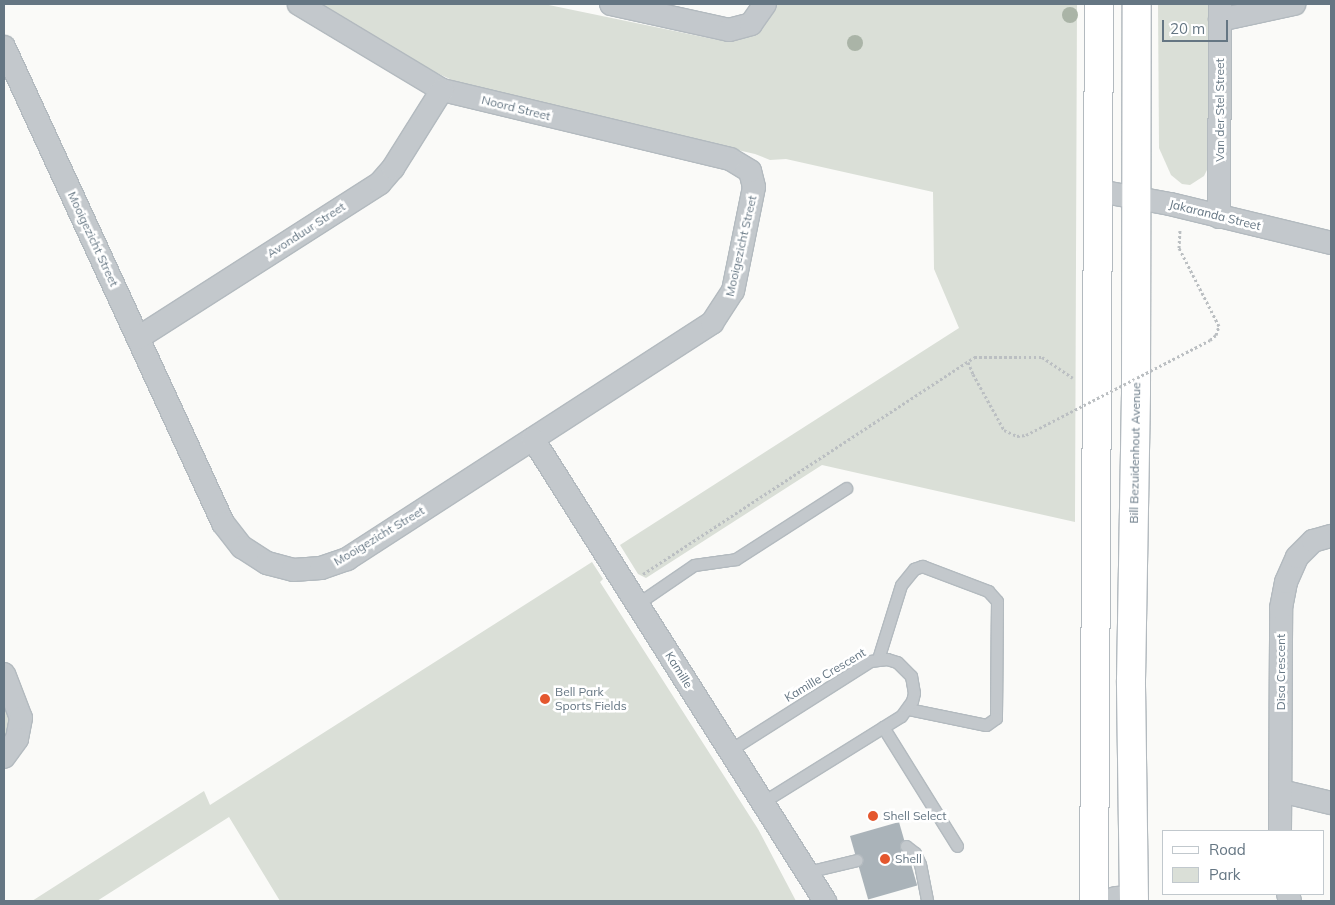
<!DOCTYPE html>
<html>
<head>
<meta charset="utf-8">
<style>
  body { margin:0 }
  #map { position:relative; width:1335px; height:905px; overflow:hidden; background:#fafaf8; font-family:Mulish,sans-serif }
  div>[style] { position:absolute }
  .green>* { inset:0; background:#dadfd7 }
  .building>* { inset:0; background:#aab3b9; transform-origin:0 0 }
  .path>* { height:3px; margin-top:-1.5px; transform-origin:0; background:repeating-linear-gradient(90deg,#bbbfc2 0 2.5px,transparent 0 5px) }
  .roads { filter:drop-shadow(1px 0 #b3babf) drop-shadow(-1px 0 #b3babf) drop-shadow(0 1px #b3babf) drop-shadow(0 -1px #b3babf) }
  .service>* { height:11px; margin:-5.5px; padding:0 5.5px; transform-origin:5.5px; border-radius:5.5px; background:#c3c8cc }
  .minor>* { height:22px; margin:-11px; padding:0 11px; transform-origin:11px; border-radius:11px; background:#c3c8cc }
  .tertiary>* { height:28px; margin:-14px; padding:0 14px; transform-origin:14px; border-radius:14px; background:#c3c8cc }
  .secondary>* { height:28px; margin:-14px; padding:0 14px; transform-origin:14px; border-radius:14px; background:#fff }
  .path-bridge>* { height:3px; margin-top:-1.5px; transform-origin:0; background:repeating-linear-gradient(90deg,#bbbfc2 0 2.5px,transparent 0 5px) }
  .trees>* { width:16px; height:16px; margin:-8px; border-radius:50%; background:#aab4a7 }
  .dots>* { width:14px; height:14px; translate:-50% -50%; box-sizing:border-box; border:2px solid #fff; border-radius:50% }
  span { translate:-50% -50%; white-space:nowrap; text-align:center; line-height:1.15; -webkit-text-stroke:5px #fff; paint-order:stroke }
  .street-label { font-size:12px; color:#657683 }
  .poi-label { font-size:12px; color:#657683 }
  .left { translate:0 -50%; text-align:left }
  .frame { position:absolute; inset:0; border:5px solid #657683; pointer-events:none }
  .legend { position:absolute; left:1162px; top:830px; width:162px; height:65px; box-sizing:border-box; background:#fff; border:1px solid #c1c8cd; margin:0; padding:6px 9px; list-style:none; font-size:15px; color:#657683 }
  .legend li { display:flex; align-items:center; gap:10px; height:25px }
  .legend b { width:25px; border:1px solid #c1c8cd }
  .scale { position:absolute; left:1162px; top:20px; width:66px; height:22px; box-sizing:border-box; border:2px solid #657683; border-top:0; padding-left:6px; font-size:15px; line-height:18px; white-space:nowrap; color:#657683; -webkit-text-stroke:4px #fff; paint-order:stroke }
</style>
</head>
<body>
<div id="map">
  <div class="green">
    <div style="clip-path:polygon(318px 4px,544px 4px,718px 40px,728px 40px,758px 28px,777px 4px,1077px 4px,1075px 522px,822px 465px,646px 578px,638px 574px,620px 545px,959px 328px,934px 269px,933px 192px,786px 159px,770px 160px,755px 154px,471px 89px,437px 73px)"></div>
    <div style="clip-path:polygon(1158px 4px,1209px 4px,1208px 168px,1204px 176px,1190px 185px,1182px 184px,1171px 175px,1159px 148px)"></div>
    <div style="clip-path:polygon(592px 562px,603px 579px,600px 582px,758px 829px,796px 901px,280px 901px,229px 817px,97px 901px,32px 901px,204px 791px,210px 805px)"></div>
    <div style="clip-path:polygon(4px 697px,10px 720px,4px 741px)"></div>
  </div>
  <div class="building">
    <div style="left:899px;top:822px;width:66px;height:51px;rotate:74deg"></div>
  </div>
  <div class="path">
    <div style="left:1179px;top:248px;width:19px;rotate:-87deg"></div>
    <div style="left:968px;top:362px;width:13px;rotate:67deg"></div>
    <div style="left:643px;top:574px;width:396px;rotate:-33.2deg"></div>
    <div style="left:974px;top:357px;width:68px"></div>
    <div style="left:1042px;top:357px;width:37px;rotate:34deg"></div>
  </div>
  <div class="roads">
    <div class="service">
      <div style="left:637px;top:604px;width:69px;rotate:-34.4deg"></div>
      <div style="left:694px;top:565px;width:42px;rotate:-8.1deg"></div>
      <div style="left:736px;top:559px;width:131px;rotate:-32.8deg"></div>
      <div style="left:878px;top:659px;width:77px;rotate:-72.7deg"></div>
      <div style="left:901px;top:585px;width:21px;rotate:-51deg"></div>
      <div style="left:914px;top:569px;width:9px;rotate:-21deg"></div>
      <div style="left:922px;top:566px;width:71px;rotate:20.7deg"></div>
      <div style="left:988px;top:591px;width:13px;rotate:48deg"></div>
      <div style="left:997px;top:601px;width:117px;rotate:90.5deg"></div>
      <div style="left:996px;top:718px;width:12px;rotate:145deg"></div>
      <div style="left:986px;top:725px;width:80px;rotate:-168.4deg"></div>
      <div style="left:883px;top:727px;width:140px;rotate:58.1deg"></div>
      <div style="left:730px;top:750px;width:166px;rotate:-32.4deg"></div>
      <div style="left:870px;top:661px;width:17px;rotate:-7deg"></div>
      <div style="left:887px;top:659px;width:10px;rotate:17deg"></div>
      <div style="left:897px;top:662px;width:20px;rotate:45deg"></div>
      <div style="left:911px;top:676px;width:17px;rotate:80deg"></div>
      <div style="left:914px;top:693px;width:8px;rotate:104deg"></div>
      <div style="left:912px;top:701px;width:19px;rotate:126deg"></div>
      <div style="left:901px;top:716px;width:163px;rotate:148.1deg"></div>
      <div style="left:906px;top:846px;width:11px;rotate:38deg"></div>
      <div style="left:915px;top:853px;width:12px;rotate:66deg"></div>
      <div style="left:920px;top:864px;width:38px;rotate:79deg"></div>
      <div style="left:807px;top:872px;width:51px;rotate:-13.5deg"></div>
    </div>
    <div class="minor">
      <div style="left:611px;top:4px;width:121px;rotate:12.4deg"></div>
      <div style="left:729px;top:30px;width:23px;rotate:-15deg"></div>
      <div style="left:751px;top:24px;width:24px;rotate:-55deg"></div>
      <div style="left:1220px;top:20px;width:76px;rotate:-12.2deg"></div>
      <div style="left:4px;top:47px;width:524px;rotate:65.29deg"></div>
      <div style="left:223px;top:523px;width:31px;rotate:52deg"></div>
      <div style="left:242px;top:547px;width:30px;rotate:33deg"></div>
      <div style="left:267px;top:563px;width:27px;rotate:15deg"></div>
      <div style="left:293px;top:570px;width:28px;rotate:-4deg"></div>
      <div style="left:321px;top:568px;width:28px;rotate:-19deg"></div>
      <div style="left:347px;top:559px;width:435px;rotate:-32.9deg"></div>
      <div style="left:712px;top:323px;width:38px;rotate:-57deg"></div>
      <div style="left:733px;top:291px;width:106px;rotate:-78.6deg"></div>
      <div style="left:754px;top:187px;width:16px;rotate:-104deg"></div>
      <div style="left:750px;top:171px;width:23px;rotate:-149deg"></div>
      <div style="left:730px;top:159px;width:296px;rotate:-166.5deg"></div>
      <div style="left:442px;top:90px;width:167px;rotate:-149deg"></div>
      <div style="left:1099px;top:191px;width:72px;rotate:10.4deg"></div>
      <div style="left:1170px;top:204px;width:166px;rotate:13.6deg"></div>
      <div style="left:1219px;top:217px;width:213px;rotate:-89.7deg"></div>
      <div style="left:138px;top:338px;width:287px;rotate:-32.6deg"></div>
      <div style="left:380px;top:183px;width:20px;rotate:-49deg"></div>
      <div style="left:393px;top:168px;width:92px;rotate:-57.9deg"></div>
      <div style="left:533px;top:439px;width:547px;rotate:57.71deg"></div>
      <div style="left:4px;top:674px;width:47px;rotate:68.9deg"></div>
      <div style="left:21px;top:718px;width:21px;rotate:101deg"></div>
      <div style="left:17px;top:739px;width:22px;rotate:126deg"></div>
      <div style="left:1281px;top:791px;width:51px;rotate:13.5deg"></div>
      <div style="left:1280px;top:831px;width:223px;rotate:-89.7deg"></div>
      <div style="left:1281px;top:608px;width:26px;rotate:-79deg"></div>
      <div style="left:1286px;top:582px;width:27px;rotate:-66deg"></div>
      <div style="left:1297px;top:557px;width:23px;rotate:-45deg"></div>
      <div style="left:1313px;top:541px;width:19px;rotate:-16deg"></div>
      <div style="left:1288px;top:894px;width:7px;rotate:74deg"></div>
    </div>
    <div class="tertiary">
      <div style="left:1116px;top:901px;width:18px;rotate:-3deg"></div>
    </div>
    <div class="secondary">
      <div style="left:1094px;top:901px;width:897px;rotate:-89.68deg"></div>
      <div style="left:1134px;top:901px;width:221px;rotate:-90.8deg"></div>
      <div style="left:1131px;top:680px;width:288px;rotate:-89deg"></div>
      <div style="left:1136px;top:392px;width:388px;rotate:-89.9deg"></div>
    </div>
  </div>
  <div class="path-bridge">
    <div style="left:973px;top:374px;width:64px;rotate:61deg"></div>
    <div style="left:1004px;top:430px;width:14px;rotate:25deg"></div>
    <div style="left:1017px;top:436px;width:9px;rotate:-6deg"></div>
    <div style="left:1026px;top:435px;width:207px;rotate:-27.3deg"></div>
    <div style="left:1210px;top:340px;width:8px;rotate:-40deg"></div>
    <div style="left:1216px;top:335px;width:9px;rotate:-72deg"></div>
    <div style="left:1219px;top:326px;width:88px;rotate:-117.1deg"></div>
  </div>
  <div class="trees">
    <div style="left:1070px;top:15px"></div>
    <div style="left:855px;top:43px"></div>
  </div>
  <div class="dots">
    <div style="left:545px;top:699px;background:#e4572e"></div>
    <div style="left:873px;top:816px;background:#e4572e"></div>
    <div style="left:885px;top:859px;background:#e4572e"></div>
  </div>
  <div class="street-label">
    <span style="left:516px;top:108px;rotate:14deg">Noord Street</span>
    <span style="left:1220px;top:110px;rotate:-90deg">Van der Stel Street</span>
    <span style="left:1215px;top:215px;rotate:14deg">Jakaranda Street</span>
    <span style="left:306px;top:230px;rotate:-33deg">Avonduur Street</span>
    <span style="left:93px;top:239px;rotate:65deg">Mooigezicht Street</span>
    <span style="left:741px;top:246px;rotate:-77deg">Mooigezicht Street</span>
    <span style="left:1135px;top:453px;rotate:-89deg">Bill Bezuidenhout Avenue</span>
    <span style="left:379px;top:536px;rotate:-31deg">Mooigezicht Street</span>
    <span style="left:679px;top:670px;rotate:58deg">Kamille</span>
    <span style="left:1281px;top:672px;rotate:-90deg">Disa Crescent</span>
    <span style="left:825px;top:675px;rotate:-31deg">Kamille Crescent</span>
  </div>
  <div class="poi-label">
    <span class="left" style="left:555px;top:699px">Bell Park<br>Sports Fields</span>
    <span class="left" style="left:883px;top:816px">Shell Select</span>
    <span class="left" style="left:895px;top:859px">Shell</span>
  </div>
  <div class="frame"></div>
  <ul class="legend">
  <li><b style="height:6px;background:#fff"></b>Road</li>
  <li><b style="height:14px;background:#dadfd7"></b>Park</li>
  </ul>
  <div class="scale">20 m</div>
</div>
</body>
</html>
